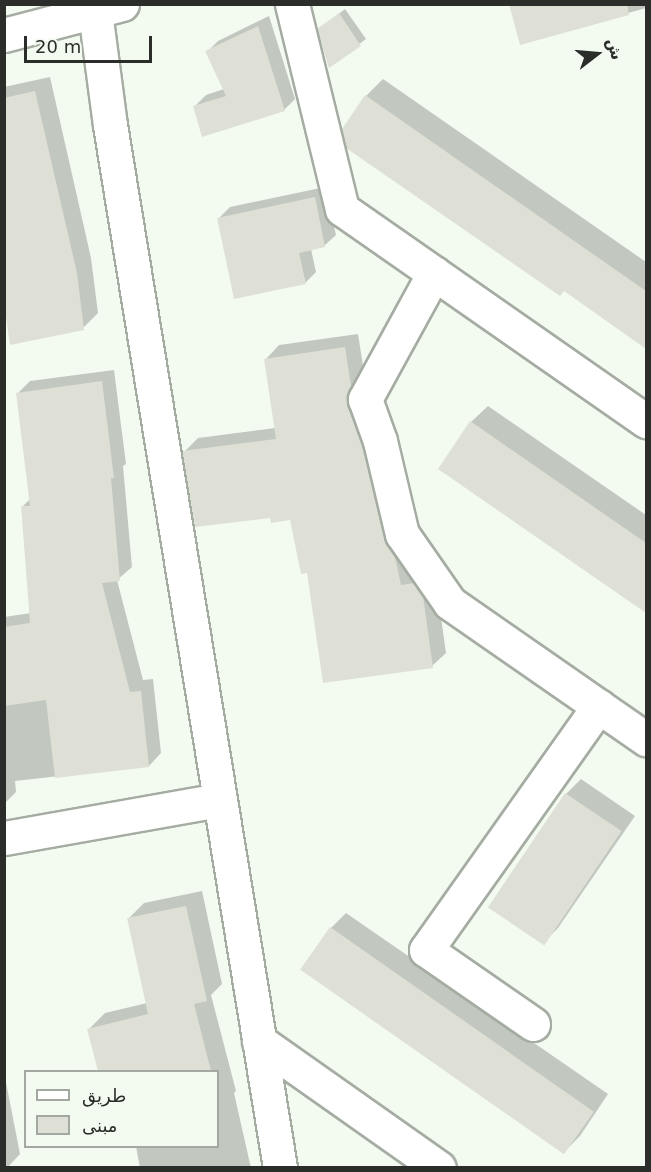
<!DOCTYPE html>
<html>
<head>
<meta charset="utf-8">
<style>
  body { margin:0 }
  #map { position:relative; width:651px; height:1172px; overflow:hidden; background:#f3fbf1; font-family:"DejaVu Sans","Noto Sans Arabic",sans-serif }
  div>[style] { position:absolute }
  .shadow>* { inset:0; background:#0003 }
  .building>* { inset:0; background:#dee0d5; transform-origin:0 0 }
  .roads { filter:drop-shadow(2px 0 #a5aca2) drop-shadow(-2px 0 #a5aca2) drop-shadow(0 2px #a5aca2) drop-shadow(0 -2px #a5aca2) }
  .minor>* { height:33px; margin:-16.5px; padding:0 16.5px; transform-origin:16.5px; border-radius:16.5px; background:#fff }
  span { translate:-50% -50%; white-space:nowrap; text-align:center; line-height:1.15; -webkit-text-stroke:6px #f3fbf1; paint-order:stroke }
  .frame { position:absolute; inset:0; border:6px solid #2a2d2a; pointer-events:none }
  .legend { position:absolute; left:24px; top:1070px; width:195px; height:78px; box-sizing:border-box; background:#f3fbf1; border:2px solid #a3a9a1; margin:0; padding:8px 10px; list-style:none; font-size:18px; color:#2a2d2a }
  .legend li { display:flex; align-items:center; gap:12px; height:30px }
  .legend b { width:30px; border:2px solid #a3a9a1 }
  .north { position:absolute; left:567px; top:24px; width:60px; height:60px; -webkit-text-stroke:4px #f3fbf1; paint-order:stroke; rotate:74deg; font-size:16px; font-weight:700; line-height:24px; text-align:center; color:#2a2d2a }
  .north::after { content:''; display:block; margin:auto; width:21px; height:27px; background:#2a2d2a; clip-path:polygon(50% 0,100% 100%,50% 72%,0 100%) }
  .scale { position:absolute; left:24px; top:36px; width:128px; height:27px; box-sizing:border-box; border:3px solid #2a2d2a; border-top:0; padding-left:8px; font-size:18px; line-height:21px; white-space:nowrap; color:#2a2d2a; -webkit-text-stroke:4px #f3fbf1; paint-order:stroke }
</style>
</head>
<body>
<div id="map">
  <div class="shadow">
    <div style="clip-path:polygon(510px 4px,646px 4px,646px 8px,521px 43px)"></div>
    <div style="clip-path:polygon(345px 9px,366px 39px,330px 66px,319px 29px)"></div>
    <div style="clip-path:polygon(269px 16px,295px 99px,284px 110px,195px 106px,206px 95px,224px 89px,207px 52px,218px 41px)"></div>
    <div style="clip-path:polygon(50px 77px,91px 258px,98px 313px,83px 328px,4px 291px,4px 87px)"></div>
    <div style="clip-path:polygon(383px 79px,646px 262px,646px 348px,565px 290px,366px 96px)"></div>
    <div style="clip-path:polygon(325px 187px,336px 235px,324px 246px,311px 249px,316px 272px,305px 283px,219px 218px,230px 207px)"></div>
    <div style="clip-path:polygon(358px 334px,364px 372px,436px 582px,446px 653px,432px 666px,308px 571px,291px 518px,271px 516px,184px 452px,198px 438px,275px 428px,266px 359px,279px 345px)"></div>
    <div style="clip-path:polygon(114px 370px,126px 464px,123px 466px,132px 567px,117px 580px,143px 680px,153px 679px,161px 753px,149px 766px,15px 781px,16px 792px,4px 804px,4px 617px,31px 613px,22px 507px,30px 499px,17px 394px,30px 381px)"></div>
    <div style="clip-path:polygon(488px 406px,646px 515px,646px 611px,440px 469px,471px 422px)"></div>
    <div style="clip-path:polygon(581px 779px,635px 816px,558px 928px,543px 943px,566px 794px)"></div>
    <div style="clip-path:polygon(202px 891px,222px 984px,211px 995px,236px 1091px,234px 1093px,251px 1168px,140px 1168px,136px 1146px,218px 1146px,218px 1072px,99px 1072px,89px 1029px,105px 1013px,147px 1003px,129px 918px,144px 903px)"></div>
    <div style="clip-path:polygon(346px 913px,608px 1094px,580px 1136px,565px 1151px,331px 928px)"></div>
    <div style="clip-path:polygon(4px 1072px,20px 1154px,7px 1168px,4px 1168px)"></div>
  </div>
  <div class="building">
    <div style="clip-path:polygon(509px 4px,627px 4px,629px 15px,520px 45px)"></div>
    <div style="clip-path:polygon(339px 13px,361px 46px,329px 68px,317px 29px)"></div>
    <div style="clip-path:polygon(258px 26px,285px 111px,202px 137px,193px 106px,226px 96px,205px 51px)"></div>
    <div style="clip-path:polygon(35px 91px,77px 273px,84px 330px,10px 345px,4px 303px,4px 98px)"></div>
    <div style="clip-path:polygon(365px 95px,646px 291px,646px 349px,564px 291px,560px 296px,346px 148px,342px 129px)"></div>
    <div style="clip-path:polygon(315px 197px,325px 247px,299px 253px,306px 284px,234px 299px,217px 218px)"></div>
    <div style="clip-path:polygon(345px 347px,351px 386px,346px 397px,347px 405px,362px 446px,384px 538px,395px 557px,401px 585px,414px 583px,423px 596px,433px 668px,323px 683px,307px 573px,301px 574px,290px 520px,271px 523px,270px 518px,195px 527px,182px 451px,276px 439px,264px 359px)"></div>
    <div style="clip-path:polygon(102px 381px,114px 478px,111px 478px,120px 581px,102px 583px,130px 692px,141px 691px,149px 767px,55px 778px,46px 700px,4px 706px,4px 627px,30px 623px,21px 506px,30px 506px,16px 393px)"></div>
    <div style="clip-path:polygon(470px 421px,646px 543px,646px 613px,438px 469px)"></div>
    <div style="left:565px;top:793px;width:68px;height:138px;rotate:34deg"></div>
    <div style="clip-path:polygon(186px 906px,207px 1001px,194px 1004px,211px 1071px,98px 1071px,87px 1029px,148px 1014px,127px 918px)"></div>
    <div style="left:330px;top:927px;width:322px;height:52px;rotate:35deg"></div>
  </div>
  <div class="roads">
    <div class="minor">
      <div style="left:94px;top:4px;width:122px;rotate:82.5deg"></div>
      <div style="left:110px;top:125px;width:1057px;rotate:80.74deg"></div>
      <div style="left:292px;top:4px;width:211px;rotate:76.3deg"></div>
      <div style="left:342px;top:209px;width:371px;rotate:34.9deg"></div>
      <div style="left:4px;top:35px;width:122px;rotate:-14.7deg"></div>
      <div style="left:434px;top:273px;width:144px;rotate:118.7deg"></div>
      <div style="left:365px;top:399px;width:45px;rotate:70.3deg"></div>
      <div style="left:380px;top:441px;width:96px;rotate:76.7deg"></div>
      <div style="left:402px;top:534px;width:84px;rotate:55.2deg"></div>
      <div style="left:450px;top:603px;width:239px;rotate:34.8deg"></div>
      <div style="left:4px;top:838px;width:219px;rotate:-10deg"></div>
      <div style="left:533px;top:1024px;width:130px;rotate:-145.3deg"></div>
      <div style="left:426px;top:950px;width:299px;rotate:-54.7deg"></div>
      <div style="left:259px;top:1041px;width:220px;rotate:35.2deg"></div>
    </div>
  </div>
  <div class="frame"></div>
  <ul class="legend">
  <li><b style="height:8px;background:#fff"></b>طريق</li>
  <li><b style="height:16px;background:#dee0d5"></b>مبنى</li>
  </ul>
  <div class="north">ش</div>
  <div class="scale">20 m</div>
</div>
</body>
</html>
